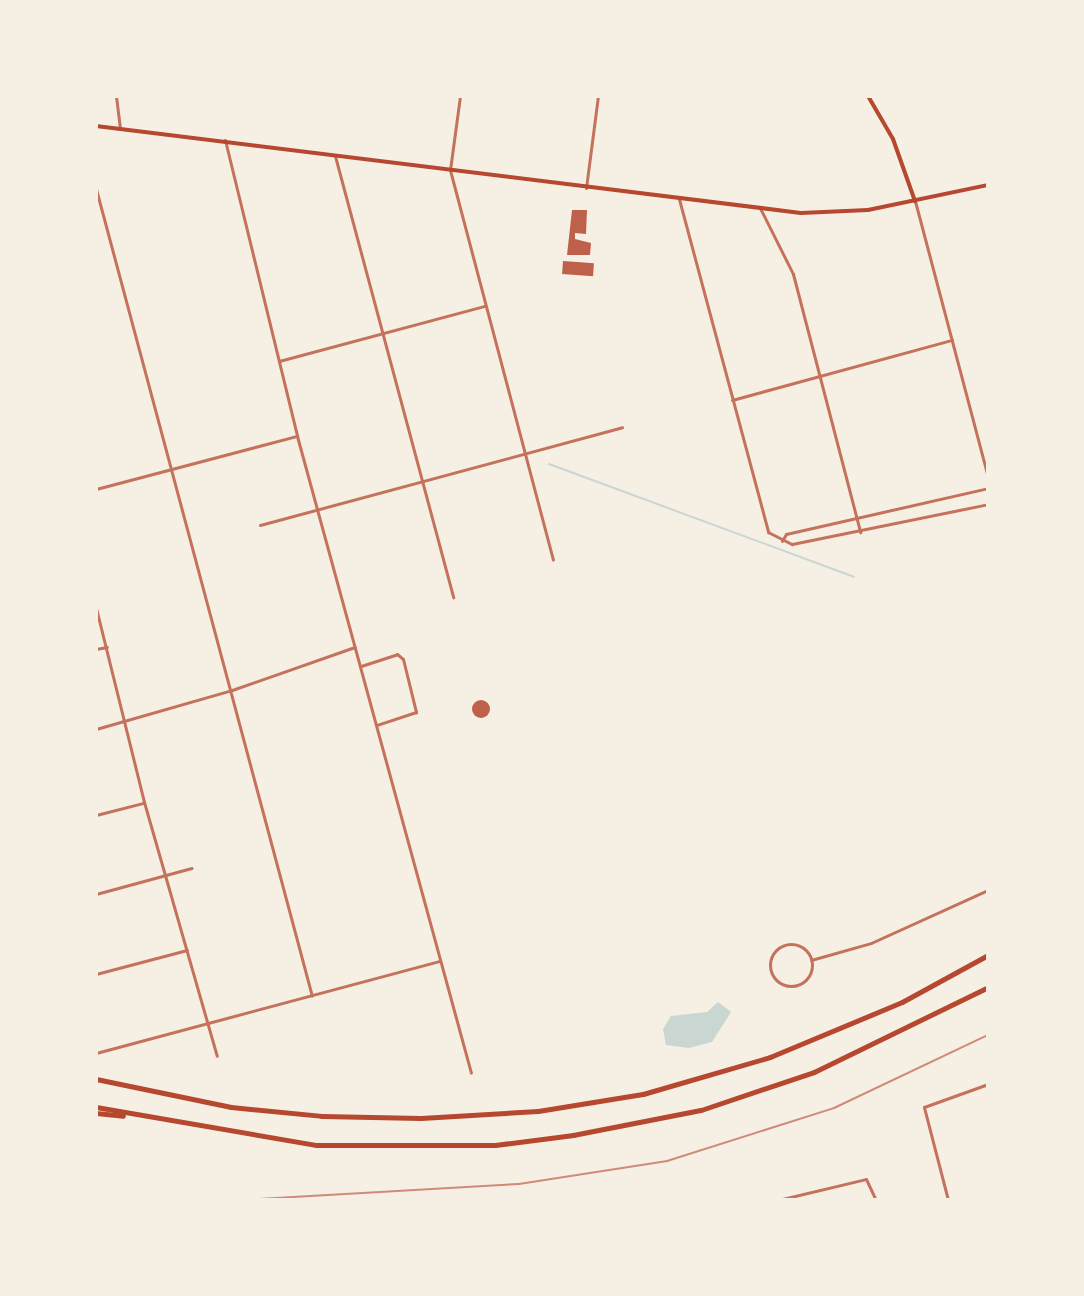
<!DOCTYPE html>
<html>
<head>
<meta charset="utf-8">
<style>
  body { margin:0 }
  #map { position:relative; width:1084px; height:1296px; overflow:hidden; background:#f6efe4; font-family:Quicksand,sans-serif }
  div>[style] { position:absolute }
  .water>* { inset:0; background:#c9d6d2 }
  .stream>* { height:2px; margin:-1px; padding:0 1px; transform-origin:1px; border-radius:1px; background:#c9d6d2 }
  .building>* { inset:0; background:#bf614a; transform-origin:0 0 }
  .round { border-radius:50% }
  .minor>* { height:3px; margin:-1.5px; padding:0 1.5px; transform-origin:1.5px; border-radius:1.5px; background:#c5725c }
  .minor>.ring { margin:-1.5px; padding:0; box-sizing:content-box; background:none; border:3px solid #c5725c; border-radius:50% }
  .tertiary>* { height:3px; margin:-1.5px; padding:0 1.5px; transform-origin:1.5px; border-radius:1.5px; background:#c5725c }
  .primary>* { height:4px; margin:-2px; padding:0 2px; transform-origin:2px; border-radius:2px; background:#b5482f }
  .motorway>* { height:5px; margin:-2.5px; padding:0 2.5px; transform-origin:2.5px; border-radius:2.5px; background:#b5482f }
  .rail>* { height:2px; margin:-1px; padding:0 1px; transform-origin:1px; border-radius:1px; background:#cf8b77 }
  span { translate:-50% -50%; white-space:nowrap; text-align:center; line-height:1.15; -webkit-text-stroke:8px #f6efe4; paint-order:stroke }
  .frame { position:absolute; inset:0; border:98px solid #f6efe4; pointer-events:none }
</style>
</head>
<body>
<div id="map">
  <div class="water">
    <div style="clip-path:polygon(718px 1002px,731px 1012px,712px 1042px,689px 1048px,666px 1045px,663px 1029px,671px 1016px,707px 1012px)"></div>
  </div>
  <div class="stream">
    <div style="left:549px;top:464px;width:325px;rotate:20.3deg"></div>
  </div>
  <div class="building">
    <div style="clip-path:polygon(572px 210px,587px 210px,586px 234px,575px 233px,575px 239px,591px 243px,590px 255px,567px 255px)"></div>
    <div style="left:563px;top:261px;width:31px;height:13px;rotate:4deg"></div>
    <div class="round" style="left:472px;top:700px;width:18px;height:18px"></div>
  </div>
  <div class="minor">
    <div style="left:116px;top:96px;width:32px;rotate:83deg"></div>
    <div style="left:460px;top:96px;width:75px;rotate:97.7deg"></div>
    <div style="left:450px;top:170px;width:403px;rotate:75.2deg"></div>
    <div style="left:225px;top:140px;width:305px;rotate:76.3deg"></div>
    <div style="left:297px;top:436px;width:660px;rotate:74.72deg"></div>
    <div style="left:335px;top:156px;width:457px;rotate:75deg"></div>
    <div style="left:586px;top:188px;width:93px;rotate:-82.6deg"></div>
    <div style="left:96px;top:189px;width:835px;rotate:75.02deg"></div>
    <div style="left:679px;top:199px;width:345px;rotate:75deg"></div>
    <div style="left:768px;top:532px;width:27px;rotate:27deg"></div>
    <div style="left:792px;top:544px;width:200px;rotate:-11.5deg"></div>
    <div style="left:760px;top:208px;width:74px;rotate:63.4deg"></div>
    <div style="left:793px;top:274px;width:267px;rotate:75.4deg"></div>
    <div style="left:279px;top:361px;width:212px;rotate:-15deg"></div>
    <div style="left:732px;top:400px;width:228px;rotate:-15.3deg"></div>
    <div style="left:96px;top:489px;width:208px;rotate:-14.8deg"></div>
    <div style="left:260px;top:525px;width:375px;rotate:-15.1deg"></div>
    <div style="left:782px;top:541px;width:8px;rotate:-60deg"></div>
    <div style="left:786px;top:534px;width:207px;rotate:-12.8deg"></div>
    <div style="left:96px;top:608px;width:200px;rotate:76.1deg"></div>
    <div style="left:144px;top:802px;width:264px;rotate:74deg"></div>
    <div style="left:96px;top:649px;width:11px;rotate:-10deg"></div>
    <div style="left:361px;top:666px;width:38px;rotate:-18deg"></div>
    <div style="left:397px;top:654px;width:8px;rotate:40deg"></div>
    <div style="left:403px;top:659px;width:55px;rotate:76.2deg"></div>
    <div style="left:416px;top:712px;width:41px;rotate:161.6deg"></div>
    <div style="left:96px;top:729px;width:141px;rotate:-16deg"></div>
    <div style="left:232px;top:690px;width:130px;rotate:-19.3deg"></div>
    <div style="left:96px;top:815px;width:49px;rotate:-14.3deg"></div>
    <div style="left:96px;top:894px;width:99px;rotate:-15.2deg"></div>
    <div class="ring" style="left:770px;top:944px;width:39px;height:39px"></div>
    <div style="left:811px;top:960px;width:62px;rotate:-15.8deg"></div>
    <div style="left:871px;top:943px;width:128px;rotate:-24.4deg"></div>
    <div style="left:96px;top:974px;width:94px;rotate:-14.8deg"></div>
    <div style="left:96px;top:1053px;width:356px;rotate:-15deg"></div>
    <div style="left:778px;top:1200px;width:90px;rotate:-13.4deg"></div>
    <div style="left:866px;top:1179px;width:23px;rotate:65deg"></div>
    <div style="left:948px;top:1200px;width:96px;rotate:-104.5deg"></div>
    <div style="left:924px;top:1107px;width:68px;rotate:-19.8deg"></div>
  </div>
  <div class="tertiary">
    <div style="left:915px;top:201px;width:285px;rotate:75.2deg"></div>
  </div>
  <div class="primary">
    <div style="left:868px;top:96px;width:50px;rotate:59.8deg"></div>
    <div style="left:893px;top:139px;width:66px;rotate:70.5deg"></div>
    <div style="left:96px;top:126px;width:710px;rotate:7.03deg"></div>
    <div style="left:801px;top:213px;width:67px;rotate:-2.6deg"></div>
    <div style="left:868px;top:210px;width:123px;rotate:-11.8deg"></div>
  </div>
  <div class="motorway">
    <div style="left:96px;top:1079px;width:138px;rotate:11.7deg"></div>
    <div style="left:231px;top:1107px;width:91px;rotate:5.6deg"></div>
    <div style="left:322px;top:1116px;width:99px;rotate:1.2deg"></div>
    <div style="left:421px;top:1118px;width:117px;rotate:-3.4deg"></div>
    <div style="left:538px;top:1111px;width:106px;rotate:-9.2deg"></div>
    <div style="left:643px;top:1094px;width:132px;rotate:-16.2deg"></div>
    <div style="left:770px;top:1057px;width:143px;rotate:-22.6deg"></div>
    <div style="left:902px;top:1002px;width:98px;rotate:-28.7deg"></div>
    <div style="left:96px;top:1107px;width:224px;rotate:9.8deg"></div>
    <div style="left:317px;top:1145px;width:178px"></div>
    <div style="left:495px;top:1145px;width:79px;rotate:-7.3deg"></div>
    <div style="left:573px;top:1135px;width:130px;rotate:-11.1deg"></div>
    <div style="left:701px;top:1110px;width:119px;rotate:-18.6deg"></div>
    <div style="left:814px;top:1072px;width:194px;rotate:-26deg"></div>
    <div style="left:96px;top:1113px;width:27px;rotate:6deg"></div>
  </div>
  <div class="rail">
    <div style="left:241px;top:1200px;width:278px;rotate:-3.3deg"></div>
    <div style="left:519px;top:1184px;width:150px;rotate:-8.8deg"></div>
    <div style="left:667px;top:1161px;width:175px;rotate:-17.6deg"></div>
    <div style="left:834px;top:1108px;width:170px;rotate:-25.4deg"></div>
  </div>
  <div class="frame"></div>
</div>
</body>
</html>
